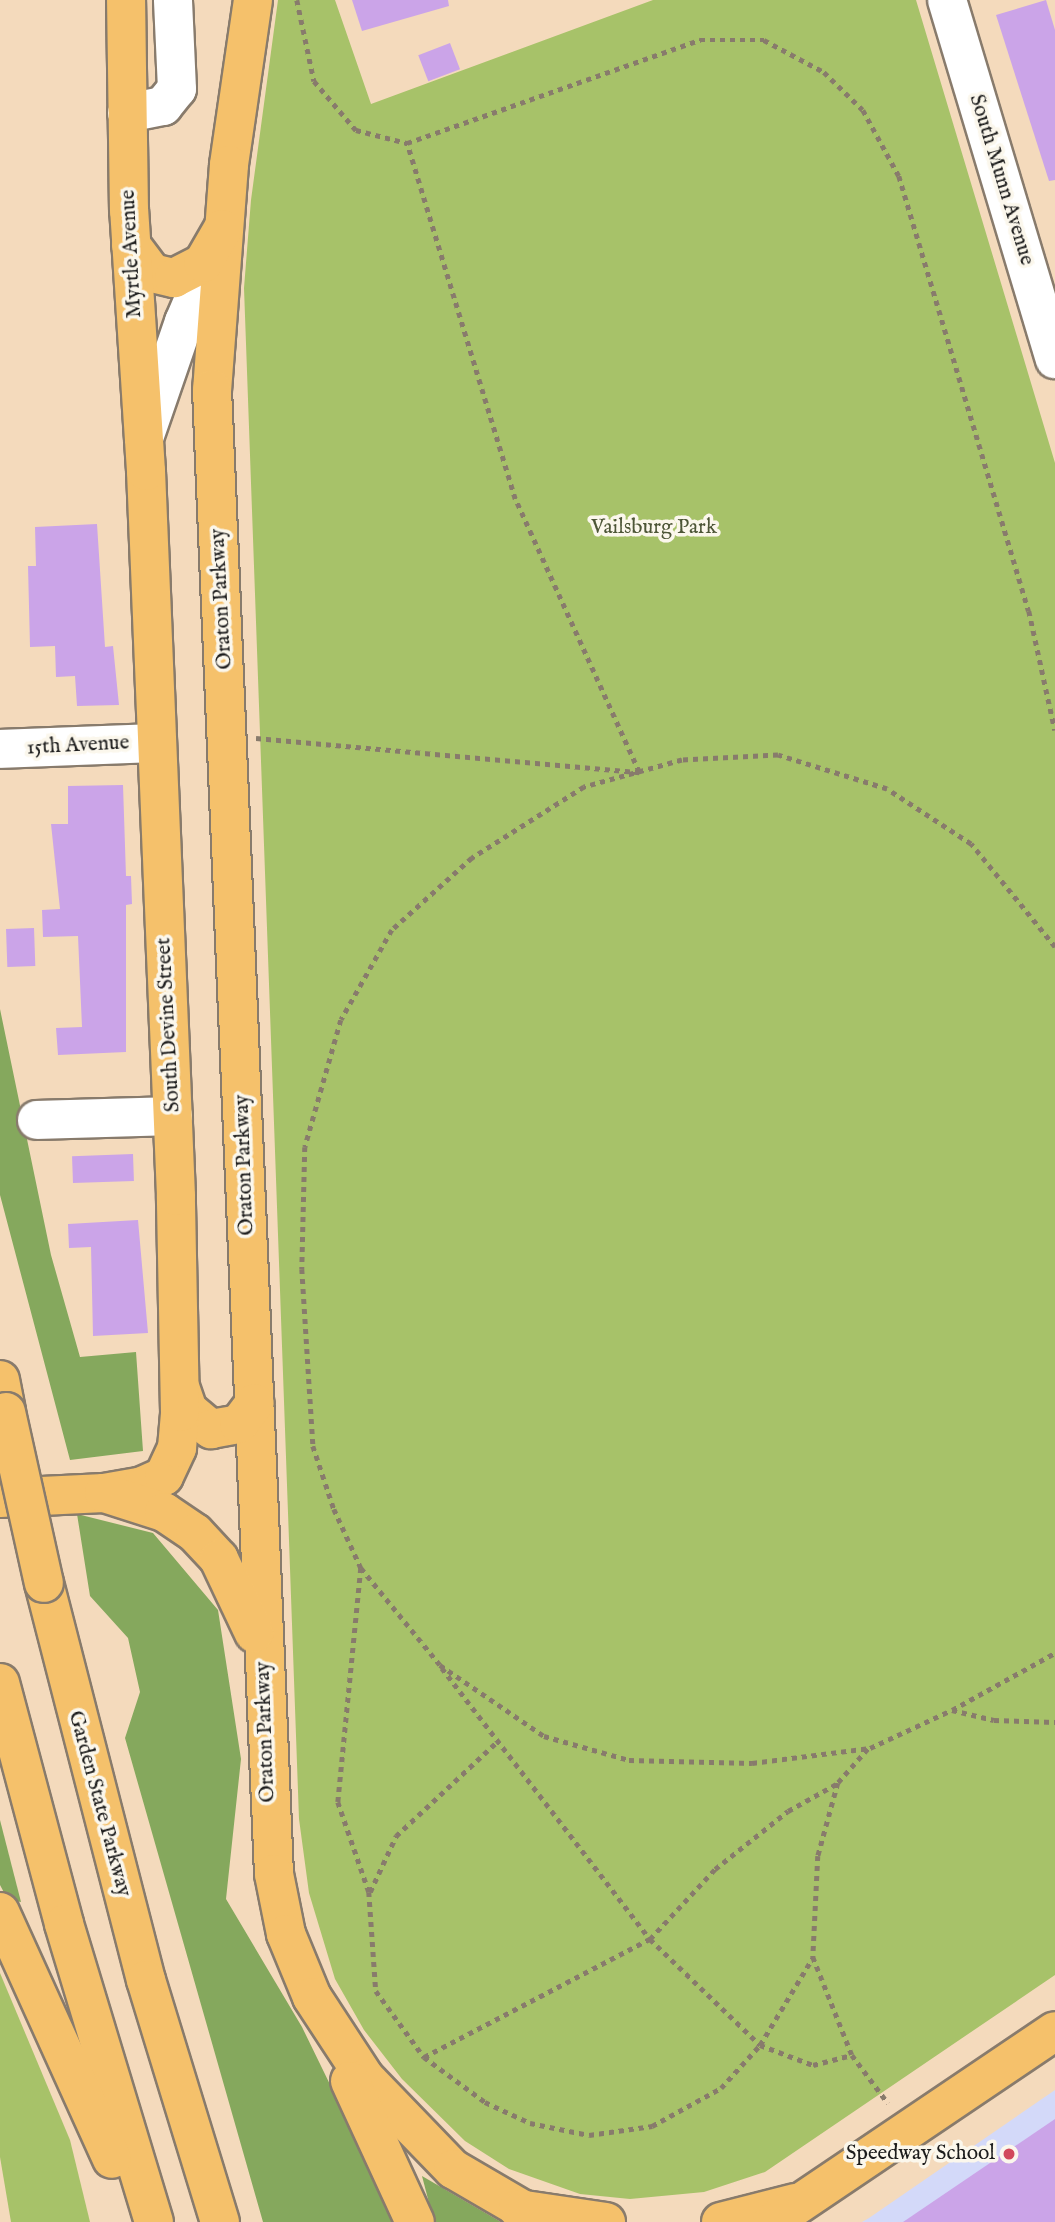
<!DOCTYPE html>
<html>
<head>
<meta charset="utf-8">
<style>
  body { margin:0 }
  #map { position:relative; width:1055px; height:2222px; overflow:hidden; background:#f4dabc; font-family:"IM FELL English",serif }
  div>[style] { position:absolute }
  .built>* { inset:0; background:#d3d9f9 }
  .green>* { inset:0; background:#a7c269 }
  .forest>* { inset:0; background:#85a85d }
  .building>* { inset:0; background:#cba4e8; transform-origin:0 0 }
  .path>* { height:4.5px; margin-top:-2.25px; transform-origin:0; background:repeating-linear-gradient(90deg,#887b6c 0 5px,transparent 0 10px) }
  .roads { filter:drop-shadow(2px 0 #887b6c) drop-shadow(-2px 0 #887b6c) drop-shadow(0 2px #887b6c) drop-shadow(0 -2px #887b6c) }
  .minor>* { height:38px; margin:-19px; padding:0 19px; transform-origin:19px; border-radius:19px; background:#fff }
  .major>* { height:38px; margin:-19px; padding:0 19px; transform-origin:19px; border-radius:19px; background:#f5c16b }
  .highway>* { height:38px; margin:-19px; padding:0 19px; transform-origin:19px; border-radius:19px; background:#f5c16b }
  .bridges { filter:drop-shadow(2px 0 #887b6c) drop-shadow(-2px 0 #887b6c) drop-shadow(0 2px #887b6c) drop-shadow(0 -2px #887b6c) }
  .highway-bridge>* { height:38px; margin:-19px; padding:0 19px; transform-origin:19px; border-radius:19px; background:#f5c16b }
  .dots>* { width:19px; height:19px; translate:-50% -50%; box-sizing:border-box; border:4px solid #fbf7ec; border-radius:50% }
  span { translate:-50% -50%; white-space:nowrap; text-align:center; line-height:1.15; -webkit-text-stroke:7px #fbf7ec; paint-order:stroke }
  .street-label { font-size:21px; color:#1c1c1c }
  .park-label { font-size:21px; color:#4d5637 }
  .poi-label { font-size:21px; color:#1c1c1c }
  .right { translate:-100% -50%; text-align:right }
</style>
</head>
<body>
<div id="map">
  <div class="built">
    <div style="clip-path:polygon(1055px 2090px,1055px 2222px,862px 2222px,869px 2218px)"></div>
  </div>
  <div class="green">
    <div style="clip-path:polygon(278px 0,335px 0,371px 104px,653px 0,916px 0,1055px 463px,1055px 1975px,765px 2172px,704px 2192px,630px 2199px,580px 2194px,509px 2169px,465px 2141px,402px 2079px,364px 2030px,335px 1979px,309px 1893px,299px 1819px,244px 288px,251px 200px)"></div>
    <div style="clip-path:polygon(0 1973px,70px 2140px,90px 2222px,11px 2222px,0 2157px)"></div>
  </div>
  <div class="forest">
    <div style="clip-path:polygon(0 881px,0 1009px,51px 1255px,80px 1357px,136px 1352px,143px 1451px,70px 1460px,0 1195px)"></div>
    <div style="clip-path:polygon(77px 1514px,153px 1533px,218px 1610px,241px 1759px,226px 1899px,302px 2027px,397px 2222px,263px 2222px,125px 1738px,140px 1692px,128px 1638px,90px 1596px)"></div>
    <div style="clip-path:polygon(0 1820px,21px 1902px,8px 1900px,0 1885px)"></div>
    <div style="clip-path:polygon(422px 2176px,501px 2222px,434px 2222px)"></div>
  </div>
  <div class="building">
    <div style="clip-path:polygon(352px 0,448px 0,449px 6px,362px 31px)"></div>
    <div style="clip-path:polygon(1046px 0,1055px 30px,1055px 180px,1049px 181px,996px 15px)"></div>
    <div style="left:450px;top:43px;width:28px;height:34px;rotate:69deg"></div>
    <div style="clip-path:polygon(97px 524px,105px 647px,113px 646px,119px 705px,77px 706px,75px 676px,56px 677px,55px 646px,30px 647px,28px 566px,36px 566px,35px 527px)"></div>
    <div style="clip-path:polygon(123px 785px,126px 876px,131px 876px,132px 904px,126px 905px,126px 1052px,58px 1055px,56px 1028px,82px 1027px,78px 936px,43px 937px,42px 910px,60px 909px,51px 824px,68px 824px,68px 786px)"></div>
    <div style="left:34px;top:928px;width:38px;height:28px;rotate:88deg"></div>
    <div style="left:133px;top:1154px;width:27px;height:61px;rotate:88deg"></div>
    <div style="clip-path:polygon(138px 1220px,148px 1333px,93px 1336px,91px 1247px,69px 1248px,68px 1224px)"></div>
    <div style="clip-path:polygon(1055px 2119px,1055px 2222px,903px 2222px)"></div>
  </div>
  <div class="path">
    <div style="left:297px;top:0;width:83px;rotate:78.1deg"></div>
    <div style="left:314px;top:81px;width:65px;rotate:49.4deg"></div>
    <div style="left:356px;top:130px;width:53px;rotate:14.3deg"></div>
    <div style="left:407px;top:143px;width:311px;rotate:-19.4deg"></div>
    <div style="left:700px;top:40px;width:64px"></div>
    <div style="left:764px;top:40px;width:68px;rotate:28.1deg"></div>
    <div style="left:824px;top:72px;width:54px;rotate:44.3deg"></div>
    <div style="left:863px;top:110px;width:75px;rotate:61.4deg"></div>
    <div style="left:899px;top:176px;width:454px;rotate:73.4deg"></div>
    <div style="left:1029px;top:611px;width:122px;rotate:77.7deg"></div>
    <div style="left:256px;top:738px;width:385px;rotate:5.1deg"></div>
    <div style="left:639px;top:772px;width:300px;rotate:-114.4deg"></div>
    <div style="left:515px;top:499px;width:372px;rotate:-106.9deg"></div>
    <div style="left:1055px;top:947px;width:133px;rotate:-129.2deg"></div>
    <div style="left:971px;top:844px;width:100px;rotate:-146.8deg"></div>
    <div style="left:887px;top:789px;width:114px;rotate:-162.7deg"></div>
    <div style="left:778px;top:755px;width:96px;rotate:177deg"></div>
    <div style="left:682px;top:760px;width:102px;rotate:164.6deg"></div>
    <div style="left:584px;top:787px;width:133px;rotate:147.6deg"></div>
    <div style="left:472px;top:858px;width:108px;rotate:138deg"></div>
    <div style="left:392px;top:930px;width:103px;rotate:119.5deg"></div>
    <div style="left:341px;top:1020px;width:132px;rotate:105.8deg"></div>
    <div style="left:305px;top:1147px;width:122px;rotate:91.4deg"></div>
    <div style="left:302px;top:1269px;width:177px;rotate:86.4deg"></div>
    <div style="left:313px;top:1446px;width:66px;rotate:71.6deg"></div>
    <div style="left:334px;top:1509px;width:65px;rotate:65.4deg"></div>
    <div style="left:361px;top:1568px;width:125px;rotate:50.8deg"></div>
    <div style="left:440px;top:1665px;width:126px;rotate:34.3deg"></div>
    <div style="left:544px;top:1736px;width:88px;rotate:15.8deg"></div>
    <div style="left:629px;top:1760px;width:123px;rotate:1.4deg"></div>
    <div style="left:752px;top:1763px;width:119px;rotate:-7.2deg"></div>
    <div style="left:870px;top:1748px;width:90px;rotate:-24.9deg"></div>
    <div style="left:952px;top:1710px;width:118px;rotate:-29deg"></div>
    <div style="left:361px;top:1568px;width:235px;rotate:95.6deg"></div>
    <div style="left:338px;top:1802px;width:95px;rotate:71deg"></div>
    <div style="left:369px;top:1892px;width:99px;rotate:86deg"></div>
    <div style="left:376px;top:1991px;width:82px;rotate:54deg"></div>
    <div style="left:424px;top:2057px;width:76px;rotate:36.4deg"></div>
    <div style="left:485px;top:2102px;width:50px;rotate:25deg"></div>
    <div style="left:530px;top:2123px;width:60px;rotate:11.5deg"></div>
    <div style="left:589px;top:2135px;width:64px;rotate:-8.1deg"></div>
    <div style="left:652px;top:2126px;width:79px;rotate:-28.8deg"></div>
    <div style="left:721px;top:2088px;width:58px;rotate:-47.8deg"></div>
    <div style="left:760px;top:2045px;width:103px;rotate:-58.9deg"></div>
    <div style="left:442px;top:1668px;width:342px;rotate:52.5deg"></div>
    <div style="left:650px;top:1939px;width:153px;rotate:43.9deg"></div>
    <div style="left:760px;top:2045px;width:57px;rotate:20.7deg"></div>
    <div style="left:813px;top:2065px;width:40px;rotate:-14.4deg"></div>
    <div style="left:952px;top:1710px;width:43px;rotate:13.4deg"></div>
    <div style="left:994px;top:1720px;width:61px;rotate:1.9deg"></div>
    <div style="left:868px;top:1749px;width:45px;rotate:131.4deg"></div>
    <div style="left:838px;top:1783px;width:76px;rotate:105.3deg"></div>
    <div style="left:818px;top:1856px;width:101px;rotate:92.8deg"></div>
    <div style="left:813px;top:1957px;width:105px;rotate:68.3deg"></div>
    <div style="left:852px;top:2055px;width:60px;rotate:53.1deg"></div>
    <div style="left:370px;top:1892px;width:62px;rotate:-65.1deg"></div>
    <div style="left:396px;top:1836px;width:139px;rotate:-43deg"></div>
    <div style="left:424px;top:2057px;width:255px;rotate:-27.6deg"></div>
    <div style="left:650px;top:1939px;width:96px;rotate:-47.1deg"></div>
    <div style="left:715px;top:1869px;width:93px;rotate:-38.5deg"></div>
    <div style="left:788px;top:1811px;width:57px;rotate:-29.2deg"></div>
  </div>
  <div class="roads">
    <div class="minor">
      <div style="left:947px;top:0;width:375px;rotate:73.3deg"></div>
      <div style="left:127px;top:113px;width:37px;rotate:-11deg"></div>
      <div style="left:163px;top:106px;width:22px;rotate:-51deg"></div>
      <div style="left:177px;top:89px;width:89px;rotate:-92.6deg"></div>
      <div style="left:144px;top:438px;width:123px;rotate:-71deg"></div>
      <div style="left:184px;top:322px;width:89px;rotate:-66.9deg"></div>
      <div style="left:0;top:749px;width:156px;rotate:-2.2deg"></div>
      <div style="left:37px;top:1120px;width:136px;rotate:-1.7deg"></div>
    </div>
    <div class="major">
      <div style="left:253px;top:0;width:167px;rotate:98.3deg"></div>
      <div style="left:229px;top:165px;width:225px;rotate:94.3deg"></div>
      <div style="left:212px;top:389px;width:1486px;rotate:87.61deg"></div>
      <div style="left:274px;top:1874px;width:61px;rotate:78.7deg"></div>
      <div style="left:286px;top:1934px;width:68px;rotate:67.6deg"></div>
      <div style="left:312px;top:1997px;width:97px;rotate:56.8deg"></div>
      <div style="left:365px;top:2078px;width:127px;rotate:46deg"></div>
      <div style="left:453px;top:2169px;width:105px;rotate:30.2deg"></div>
      <div style="left:131px;top:245px;width:35px;rotate:53deg"></div>
      <div style="left:152px;top:273px;width:23px;rotate:13deg"></div>
      <div style="left:174px;top:278px;width:33px;rotate:-27deg"></div>
      <div style="left:203px;top:263px;width:39px;rotate:-60deg"></div>
      <div style="left:180px;top:1387px;width:24px;rotate:71deg"></div>
      <div style="left:188px;top:1410px;width:30px;rotate:40deg"></div>
      <div style="left:211px;top:1429px;width:28px;rotate:-10deg"></div>
      <div style="left:239px;top:1424px;width:26px;rotate:-53deg"></div>
      <div style="left:104px;top:1493px;width:39px;rotate:-10deg"></div>
      <div style="left:142px;top:1486px;width:24px;rotate:-24deg"></div>
      <div style="left:164px;top:1476px;width:31px;rotate:-65deg"></div>
      <div style="left:177px;top:1448px;width:36px;rotate:-85deg"></div>
      <div style="left:180px;top:1412px;width:216px;rotate:-91.1deg"></div>
      <div style="left:176px;top:1196px;width:726px;rotate:-92.37deg"></div>
      <div style="left:146px;top:471px;width:261px;rotate:-93.7deg"></div>
      <div style="left:129px;top:211px;width:211px;rotate:-90.8deg"></div>
      <div style="left:0;top:1498px;width:104px;rotate:-2.8deg"></div>
      <div style="left:104px;top:1493px;width:63px;rotate:17.6deg"></div>
      <div style="left:164px;top:1512px;width:37px;rotate:34deg"></div>
      <div style="left:195px;top:1533px;width:35px;rotate:47deg"></div>
      <div style="left:219px;top:1559px;width:82px;rotate:64.7deg"></div>
      <div style="left:350px;top:2081px;width:155px;rotate:65.3deg"></div>
      <div style="left:518px;top:2209px;width:89px;rotate:8.4deg"></div>
      <div style="left:721px;top:2222px;width:76px;rotate:-14.4deg"></div>
      <div style="left:772px;top:2222px;width:341px;rotate:-34deg"></div>
    </div>
    <div class="highway">
      <div style="left:0;top:1380px;width:33px;rotate:79deg"></div>
      <div style="left:44px;top:1583px;width:410px;rotate:75.6deg"></div>
      <div style="left:146px;top:1980px;width:253px;rotate:73deg"></div>
      <div style="left:0;top:1683px;width:249px;rotate:75.1deg"></div>
      <div style="left:64px;top:1924px;width:311px;rotate:73.2deg"></div>
      <div style="left:0;top:1912px;width:271px;rotate:65.6deg"></div>
    </div>
  </div>
  <div class="bridges">
    <div class="highway-bridge">
      <div style="left:6px;top:1412px;width:175px;rotate:77.5deg"></div>
    </div>
  </div>
  <div class="dots">
    <div style="left:1009px;top:2154px;background:#d1495b"></div>
  </div>
  <div class="street-label">
    <span style="left:1001px;top:180px;rotate:73deg">South Munn Avenue</span>
    <span style="left:132px;top:254px;rotate:-93deg">Myrtle Avenue</span>
    <span style="left:222px;top:599px;rotate:-93deg">Oraton Parkway</span>
    <span style="left:78px;top:746px;rotate:-3deg">15th Avenue</span>
    <span style="left:169px;top:1025px;rotate:-93deg">South Devine Street</span>
    <span style="left:245px;top:1165px;rotate:-92deg">Oraton Parkway</span>
    <span style="left:266px;top:1732px;rotate:-92deg">Oraton Parkway</span>
    <span style="left:99px;top:1804px;rotate:75deg">Garden State Parkway</span>
  </div>
  <div class="park-label">
    <span style="left:654px;top:528px">Vailsburg Park</span>
  </div>
  <div class="poi-label">
    <span class="right" style="left:995px;top:2154px">Speedway School</span>
  </div>
</div>
</body>
</html>
